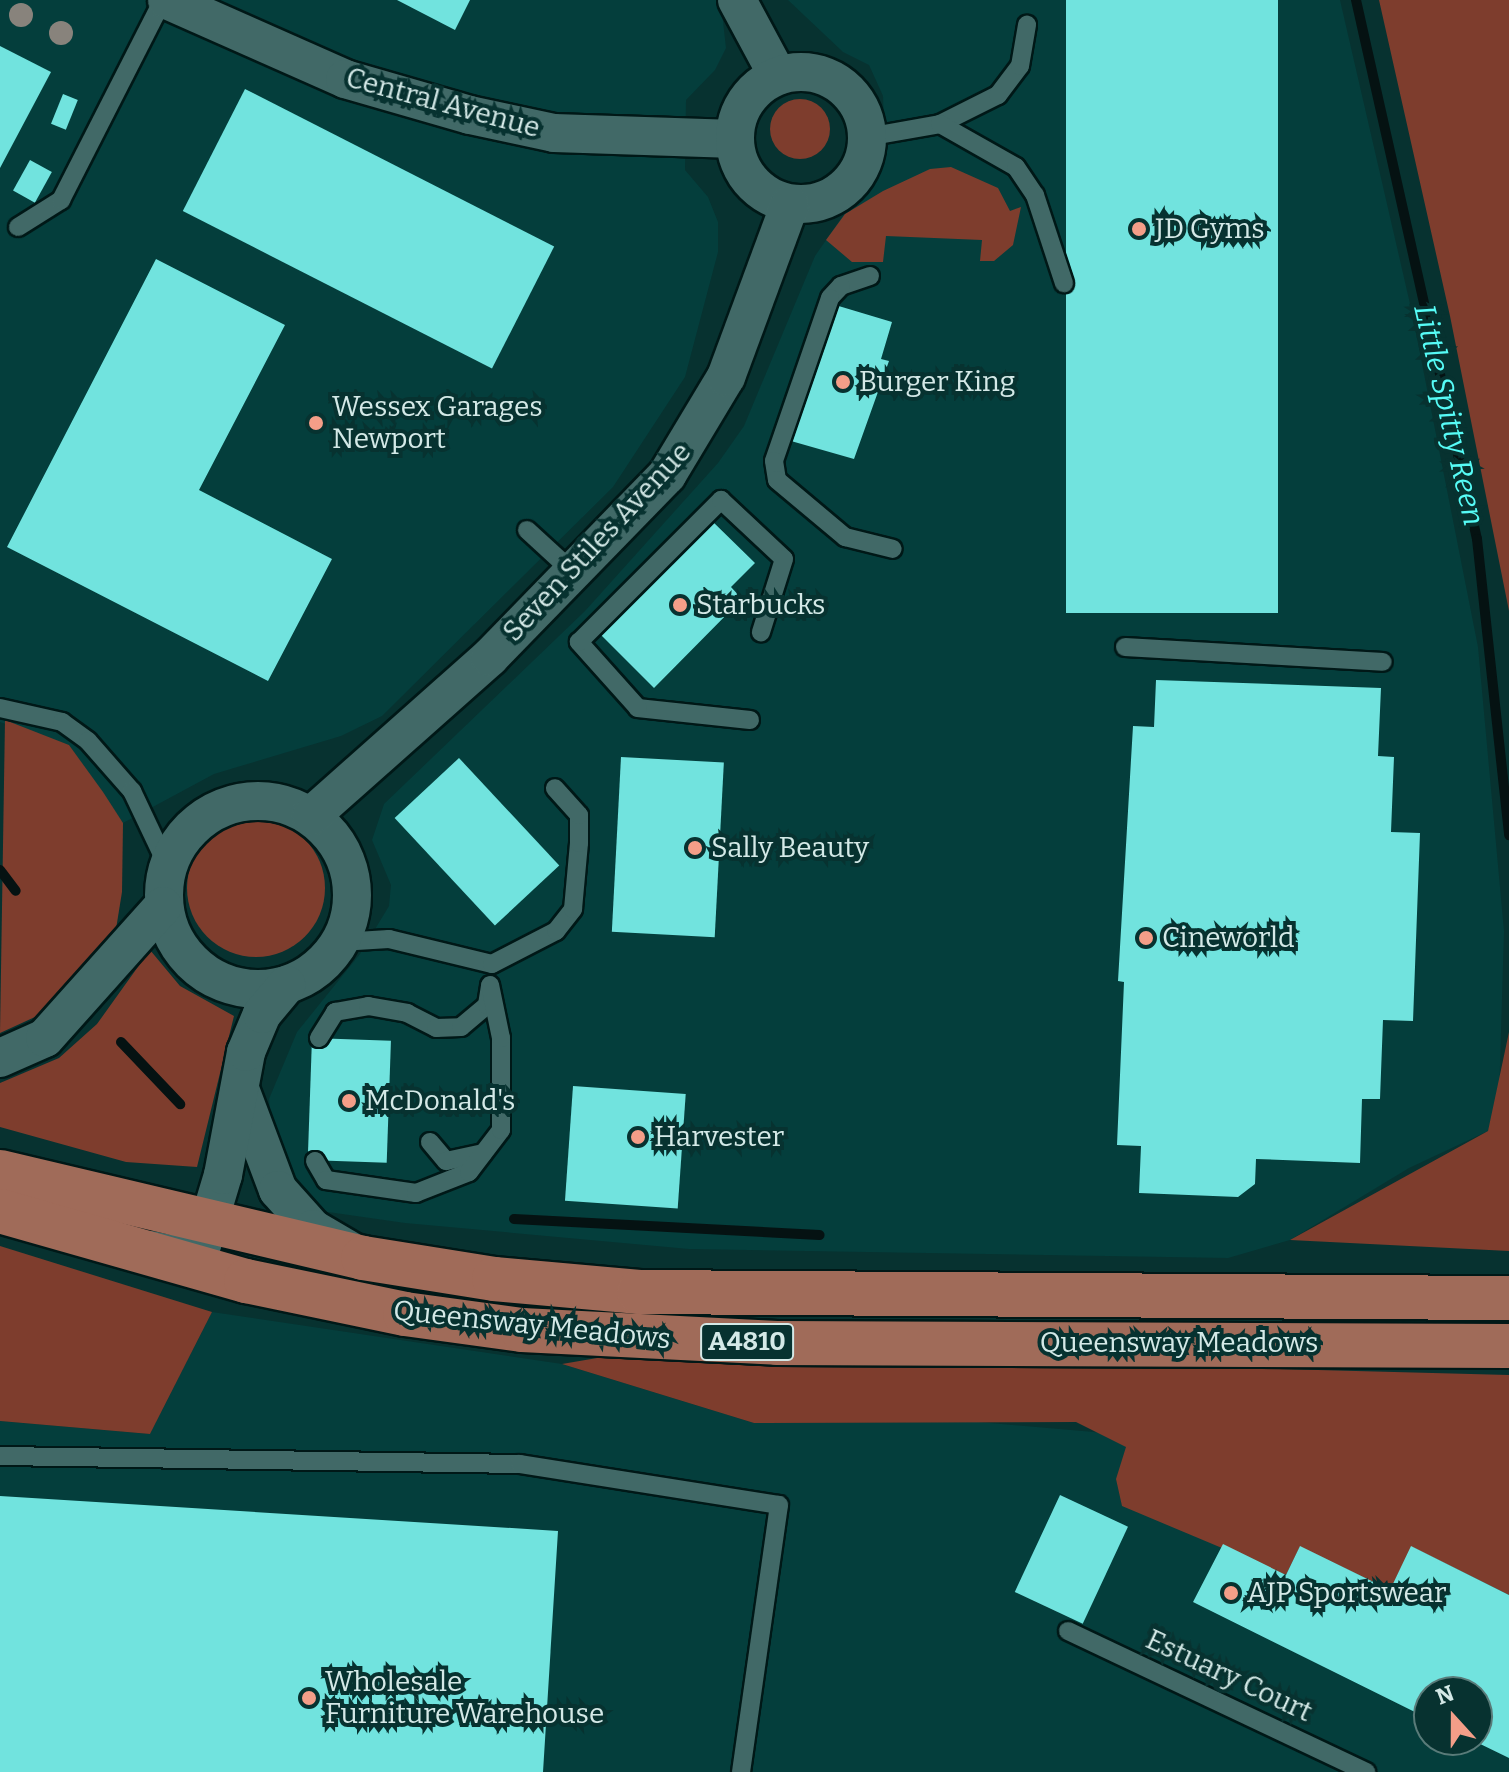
<!DOCTYPE html>
<html>
<head>
<meta charset="utf-8">
<style>
  body { margin:0 }
  #map { position:relative; width:1509px; height:1772px; overflow:hidden; background:#073230; font-family:Bitter,serif }
  div>[style] { position:absolute }
  .built>* { inset:0; background:#043e3c }
  .green>* { inset:0; background:#7e3d2d }
  .round { border-radius:50% }
  .stream>* { height:10px; margin:-5px; padding:0 5px; transform-origin:5px; border-radius:5px; background:#051212 }
  .building>* { inset:0; background:#71e3de; transform-origin:0 0 }
  .roads { filter:drop-shadow(2px 0 #001817) drop-shadow(-2px 0 #001817) drop-shadow(0 2px #001817) drop-shadow(0 -2px #001817) }
  .lane>* { height:18px; margin:-9px; padding:0 9px; transform-origin:9px; border-radius:9px; background:#416967 }
  .street>* { height:38px; margin:-19px; padding:0 19px; transform-origin:19px; border-radius:19px; background:#416967 }
  .street>.ring { margin:-19px; padding:0; box-sizing:content-box; background:none; border:38px solid #416967; border-radius:50% }
  .primary>* { height:44px; margin:-22px; padding:0 22px; transform-origin:22px; border-radius:22px; background:#a06b59 }
  .trees>* { width:24px; height:24px; margin:-12px; border-radius:50%; background:#88837c }
  .dots>* { width:22px; height:22px; translate:-50% -50%; box-sizing:border-box; border:4px solid #073230; border-radius:50% }
  span { translate:-50% -50%; white-space:nowrap; text-align:center; line-height:1.15; -webkit-text-stroke:8px #073230; paint-order:stroke }
  .shield-label span { padding:2px 6px; background:#073230; border:2px solid; border-radius:6px; -webkit-text-stroke-width:0 }
  .shield-label { font-size:26px; color:#d4e9e7; font-weight:700 }
  .street-label { font-size:28px; color:#d4e9e7 }
  .poi-label { font-size:28px; color:#d4e9e7 }
  .left { translate:0 -50%; text-align:left }
  .water-label { font-size:30px; color:#56fbf6; font-style:italic }
  .north { position:absolute; left:1413px; top:1676px; width:80px; height:80px; box-sizing:border-box; background:#073230; border:2px solid #597b79; border-radius:50%; rotate:339deg; font-size:22px; font-weight:700; line-height:32px; text-align:center; color:#d4e9e7 }
  .north::after { content:''; display:block; margin:auto; width:28px; height:36px; background:#f49e88; clip-path:polygon(50% 0,100% 100%,50% 72%,0 100%) }
</style>
</head>
<body>
<div id="map">
  <div class="built">
    <div style="clip-path:polygon(0 0,717px 0,723px 21px,726px 48px,715px 70px,686px 100px,685px 170px,708px 197px,718px 222px,718px 252px,685px 377px,613px 487px,382px 716px,341px 736px,214px 774px,123px 823px,69px 745px,0 722px)"></div>
    <div style="clip-path:polygon(788px 0,1340px 0,1411px 308px,1478px 647px,1504px 931px,1499px 1099px,1488px 1131px,1409px 1168px,1290px 1240px,1228px 1258px,689px 1249px,405px 1223px,321px 1211px,300px 1197px,271px 1126px,269px 1099px,297px 1032px,360px 954px,389px 906px,391px 885px,372px 840px,384px 804px,585px 611px,718px 463px,744px 426px,815px 256px,885px 155px,883px 96px,869px 65px,843px 52px)"></div>
    <div style="clip-path:polygon(evenodd,212px 1312px,562px 1364px,754px 1423px,979px 1422px,1140px 1436px,1411px 1546px,1509px 1595px,1509px 1772px,0 1772px,0 1421px,150px 1434px,212px 1312px,1429px 1692px,1477px 1692px,1477px 1740px,1429px 1740px,1429px 1692px)"></div>
  </div>
  <div class="green">
    <div style="clip-path:polygon(1379px 0,1509px 0,1509px 611px,1450px 316px)"></div>
    <div class="round" style="left:770px;top:99px;width:60px;height:60px"></div>
    <div style="clip-path:polygon(951px 167px,998px 188px,1010px 211px,1021px 207px,1013px 245px,994px 261px,980px 261px,982px 240px,886px 236px,883px 262px,852px 262px,826px 240px,845px 214px,883px 191px,930px 169px)"></div>
    <div style="clip-path:polygon(5px 720px,69px 745px,103px 792px,123px 823px,122px 892px,116px 929px,98px 968px,59px 1006px,0 1033px)"></div>
    <div class="round" style="left:187px;top:819px;width:138px;height:138px"></div>
    <div style="clip-path:polygon(150px 950px,180px 986px,234px 1016px,197px 1167px,126px 1162px,0 1127px,0 1083px,59px 1058px,97px 1024px)"></div>
    <div style="clip-path:polygon(1509px 1032px,1509px 1251px,1290px 1240px,1488px 1131px)"></div>
    <div style="clip-path:polygon(0 1246px,212px 1312px,150px 1434px,0 1421px)"></div>
    <div style="clip-path:polygon(632px 1352px,1509px 1375px,1509px 1595px,1412px 1547px,1390px 1590px,1300px 1547px,1286px 1575px,1122px 1506px,1116px 1479px,1126px 1447px,1076px 1422px,754px 1423px,562px 1364px)"></div>
  </div>
  <div class="stream">
    <div style="left:1356px;top:0;width:552px;rotate:77.35deg"></div>
    <div style="left:1477px;top:539px;width:298px;rotate:83.8deg"></div>
    <div style="left:0;top:870px;width:26px;rotate:53deg"></div>
    <div style="left:121px;top:1042px;width:86px;rotate:46.4deg"></div>
    <div style="left:514px;top:1219px;width:306px;rotate:3deg"></div>
  </div>
  <div class="building">
    <div style="clip-path:polygon(397px 0,470px 0,455px 30px)"></div>
    <div style="left:1066px;top:0;width:212px;height:613px"></div>
    <div style="clip-path:polygon(0 46px,51px 72px,0 168px)"></div>
    <div style="left:245px;top:89px;width:347px;height:137px;rotate:27deg"></div>
    <div style="left:63px;top:94px;width:16px;height:32px;rotate:22deg"></div>
    <div style="left:30px;top:160px;width:25px;height:35px;rotate:29deg"></div>
    <div style="clip-path:polygon(156px 259px,285px 325px,199px 490px,332px 559px,268px 681px,7px 547px)"></div>
    <div style="clip-path:polygon(832px 304px,892px 322px,881px 359px,889px 361px,854px 459px,791px 441px)"></div>
    <div style="clip-path:polygon(710px 519px,755px 563px,731px 587px,742px 599px,654px 688px,598px 632px)"></div>
    <div style="clip-path:polygon(1156px 680px,1381px 688px,1378px 756px,1394px 757px,1391px 832px,1420px 833px,1413px 1021px,1383px 1020px,1380px 1099px,1362px 1099px,1360px 1163px,1256px 1159px,1255px 1184px,1238px 1197px,1139px 1193px,1141px 1146px,1117px 1145px,1124px 982px,1118px 981px,1133px 726px,1154px 727px)"></div>
    <div style="left:621px;top:757px;width:103px;height:175px;rotate:3deg"></div>
    <div style="left:459px;top:758px;width:147px;height:88px;rotate:47deg"></div>
    <div style="left:312px;top:1038px;width:79px;height:122px;rotate:2deg"></div>
    <div style="left:573px;top:1086px;width:113px;height:115px;rotate:4deg"></div>
    <div style="left:1060px;top:1495px;width:75px;height:107px;rotate:25deg"></div>
    <div style="clip-path:polygon(0 1496px,558px 1531px,543px 1772px,0 1772px)"></div>
    <div style="clip-path:polygon(1223px 1544px,1286px 1575px,1300px 1546px,1390px 1590px,1411px 1546px,1509px 1595px,1509px 1758px,1472px 1740px,1477px 1740px,1477px 1692px,1429px 1692px,1429px 1719px,1193px 1602px)"></div>
  </div>
  <div class="roads">
    <div class="lane">
      <div style="left:940px;top:124px;width:65px;rotate:-26.6deg"></div>
      <div style="left:998px;top:95px;width:36px;rotate:-53deg"></div>
      <div style="left:1020px;top:66px;width:42px;rotate:-80.3deg"></div>
      <div style="left:867px;top:137px;width:74px;rotate:-10.1deg"></div>
      <div style="left:940px;top:124px;width:87px;rotate:29.5deg"></div>
      <div style="left:1016px;top:167px;width:34px;rotate:56deg"></div>
      <div style="left:1035px;top:195px;width:93px;rotate:71.8deg"></div>
      <div style="left:18px;top:227px;width:51px;rotate:-32.1deg"></div>
      <div style="left:61px;top:200px;width:225px;rotate:-63deg"></div>
      <div style="left:870px;top:276px;width:31px;rotate:161deg"></div>
      <div style="left:841px;top:286px;width:16px;rotate:133deg"></div>
      <div style="left:830px;top:298px;width:172px;rotate:109deg"></div>
      <div style="left:774px;top:461px;width:19px;rotate:81deg"></div>
      <div style="left:777px;top:480px;width:89px;rotate:40deg"></div>
      <div style="left:845px;top:537px;width:49px;rotate:14deg"></div>
      <div style="left:527px;top:530px;width:65px;rotate:42.5deg"></div>
      <div style="left:1125px;top:647px;width:258px;rotate:3.3deg"></div>
      <div style="left:0;top:708px;width:64px;rotate:12.7deg"></div>
      <div style="left:62px;top:722px;width:32px;rotate:36deg"></div>
      <div style="left:88px;top:741px;width:67px;rotate:48.7deg"></div>
      <div style="left:132px;top:791px;width:82px;rotate:64.7deg"></div>
      <div style="left:750px;top:720px;width:113px;rotate:-173.9deg"></div>
      <div style="left:638px;top:708px;width:89px;rotate:-131.8deg"></div>
      <div style="left:579px;top:642px;width:201px;rotate:-45deg"></div>
      <div style="left:721px;top:500px;width:86px;rotate:43.1deg"></div>
      <div style="left:784px;top:559px;width:77px;rotate:107.5deg"></div>
      <div style="left:340px;top:942px;width:49px;rotate:-3.5deg"></div>
      <div style="left:389px;top:939px;width:106px;rotate:13.6deg"></div>
      <div style="left:492px;top:964px;width:72px;rotate:-27.3deg"></div>
      <div style="left:556px;top:931px;width:28px;rotate:-52deg"></div>
      <div style="left:573px;top:909px;width:66px;rotate:-84.8deg"></div>
      <div style="left:579px;top:843px;width:28px;rotate:-90deg"></div>
      <div style="left:579px;top:815px;width:36px;rotate:-132deg"></div>
      <div style="left:319px;top:1038px;width:31px;rotate:-58deg"></div>
      <div style="left:335px;top:1012px;width:34px;rotate:-10deg"></div>
      <div style="left:368px;top:1006px;width:40px;rotate:10deg"></div>
      <div style="left:407px;top:1013px;width:33px;rotate:27deg"></div>
      <div style="left:436px;top:1028px;width:25px;rotate:-2deg"></div>
      <div style="left:461px;top:1027px;width:34px;rotate:-40deg"></div>
      <div style="left:487px;top:1005px;width:19px;rotate:-81deg"></div>
      <div style="left:430px;top:1142px;width:25px;rotate:50deg"></div>
      <div style="left:446px;top:1161px;width:38px;rotate:-12deg"></div>
      <div style="left:315px;top:1161px;width:22px;rotate:60deg"></div>
      <div style="left:326px;top:1180px;width:91px;rotate:8.2deg"></div>
      <div style="left:416px;top:1193px;width:57px;rotate:-21.6deg"></div>
      <div style="left:469px;top:1172px;width:53px;rotate:-52.7deg"></div>
      <div style="left:501px;top:1130px;width:92px;rotate:-90deg"></div>
      <div style="left:501px;top:1038px;width:54px;rotate:-101.7deg"></div>
      <div style="left:0;top:1456px;width:520px;rotate:0.88deg"></div>
      <div style="left:520px;top:1464px;width:262px;rotate:9deg"></div>
      <div style="left:779px;top:1505px;width:270px;rotate:98.1deg"></div>
      <div style="left:1068px;top:1631px;width:330px;rotate:25.3deg"></div>
    </div>
    <div class="street">
      <div style="left:167px;top:0;width:195px;rotate:23.9deg"></div>
      <div style="left:345px;top:79px;width:130px;rotate:16.1deg"></div>
      <div style="left:470px;top:115px;width:86px;rotate:12.1deg"></div>
      <div style="left:554px;top:133px;width:181px;rotate:1.9deg"></div>
      <div style="left:737px;top:0;width:86px;rotate:61.7deg"></div>
      <div class="ring" style="left:735px;top:72px;width:94px;height:94px"></div>
      <div class="ring" style="left:164px;top:801px;width:150px;height:150px"></div>
      <div style="left:311px;top:816px;width:239px;rotate:-41.6deg"></div>
      <div style="left:490px;top:657px;width:254px;rotate:-45.8deg"></div>
      <div style="left:667px;top:475px;width:114px;rotate:-59deg"></div>
      <div style="left:726px;top:377px;width:184px;rotate:-69.7deg"></div>
      <div style="left:0;top:1058px;width:49px;rotate:-24deg"></div>
      <div style="left:45px;top:1038px;width:177px;rotate:-48.2deg"></div>
      <div style="left:240px;top:1089px;width:108px;rotate:69.4deg"></div>
      <div style="left:278px;top:1190px;width:52px;rotate:48.1deg"></div>
      <div style="left:313px;top:1229px;width:42px;rotate:30.3deg"></div>
      <div style="left:151px;top:1250px;width:19px;rotate:12deg"></div>
      <div style="left:170px;top:1254px;width:33px;rotate:-16deg"></div>
      <div style="left:202px;top:1245px;width:73px;rotate:-73.3deg"></div>
      <div style="left:223px;top:1175px;width:125px;rotate:-79.4deg"></div>
      <div style="left:246px;top:1052px;width:41px;rotate:-67.2deg"></div>
      <div style="left:262px;top:1014px;width:38px;rotate:-50deg"></div>
    </div>
    <div class="primary">
      <div style="left:0;top:1172px;width:373px;rotate:13.3deg"></div>
      <div style="left:363px;top:1258px;width:133px;rotate:9.1deg"></div>
      <div style="left:494px;top:1279px;width:146px;rotate:5.1deg"></div>
      <div style="left:639px;top:1292px;width:870px;rotate:0.4deg"></div>
      <div style="left:0;top:1211px;width:256px;rotate:15.9deg"></div>
      <div style="left:246px;top:1281px;width:162px;rotate:11.7deg"></div>
      <div style="left:405px;top:1314px;width:118px;rotate:7.8deg"></div>
      <div style="left:522px;top:1330px;width:255px;rotate:2.9deg"></div>
      <div style="left:777px;top:1343px;width:732px;rotate:0.23deg"></div>
    </div>
  </div>
  <div class="trees">
    <div style="left:21px;top:15px"></div>
    <div style="left:61px;top:33px"></div>
  </div>
  <div class="dots">
    <div style="left:1139px;top:229px;background:#f49e88"></div>
    <div style="left:843px;top:382px;background:#f49e88"></div>
    <div style="left:316px;top:423px;background:#f49e88"></div>
    <div style="left:680px;top:605px;background:#f49e88"></div>
    <div style="left:695px;top:848px;background:#f49e88"></div>
    <div style="left:1146px;top:938px;background:#f49e88"></div>
    <div style="left:349px;top:1101px;background:#f49e88"></div>
    <div style="left:638px;top:1137px;background:#f49e88"></div>
    <div style="left:1231px;top:1593px;background:#f49e88"></div>
    <div style="left:309px;top:1698px;background:#f49e88"></div>
  </div>
  <div class="shield-label">
    <span style="left:747px;top:1342px">A4810</span>
  </div>
  <div class="street-label">
    <span style="left:443px;top:103px;rotate:15deg">Central Avenue</span>
    <span style="left:597px;top:542px;rotate:-47deg">Seven Stiles Avenue</span>
    <span style="left:532px;top:1325px;rotate:6deg">Queensway Meadows</span>
    <span style="left:1179px;top:1343px">Queensway Meadows</span>
    <span style="left:1229px;top:1676px;rotate:25deg">Estuary Court</span>
  </div>
  <div class="poi-label">
    <span class="left" style="left:1155px;top:229px">JD Gyms</span>
    <span class="left" style="left:859px;top:382px">Burger King</span>
    <span class="left" style="left:332px;top:423px">Wessex Garages<br>Newport</span>
    <span class="left" style="left:696px;top:605px">Starbucks</span>
    <span class="left" style="left:711px;top:848px">Sally Beauty</span>
    <span class="left" style="left:1162px;top:938px">Cineworld</span>
    <span class="left" style="left:365px;top:1101px">McDonald's</span>
    <span class="left" style="left:654px;top:1137px">Harvester</span>
    <span class="left" style="left:1247px;top:1593px">AJP Sportswear</span>
    <span class="left" style="left:325px;top:1698px">Wholesale<br>Furniture Warehouse</span>
  </div>
  <div class="water-label">
    <span style="left:1449px;top:415px;rotate:77deg">Little Spitty Reen</span>
  </div>
  <div class="north">N</div>
</div>
</body>
</html>
